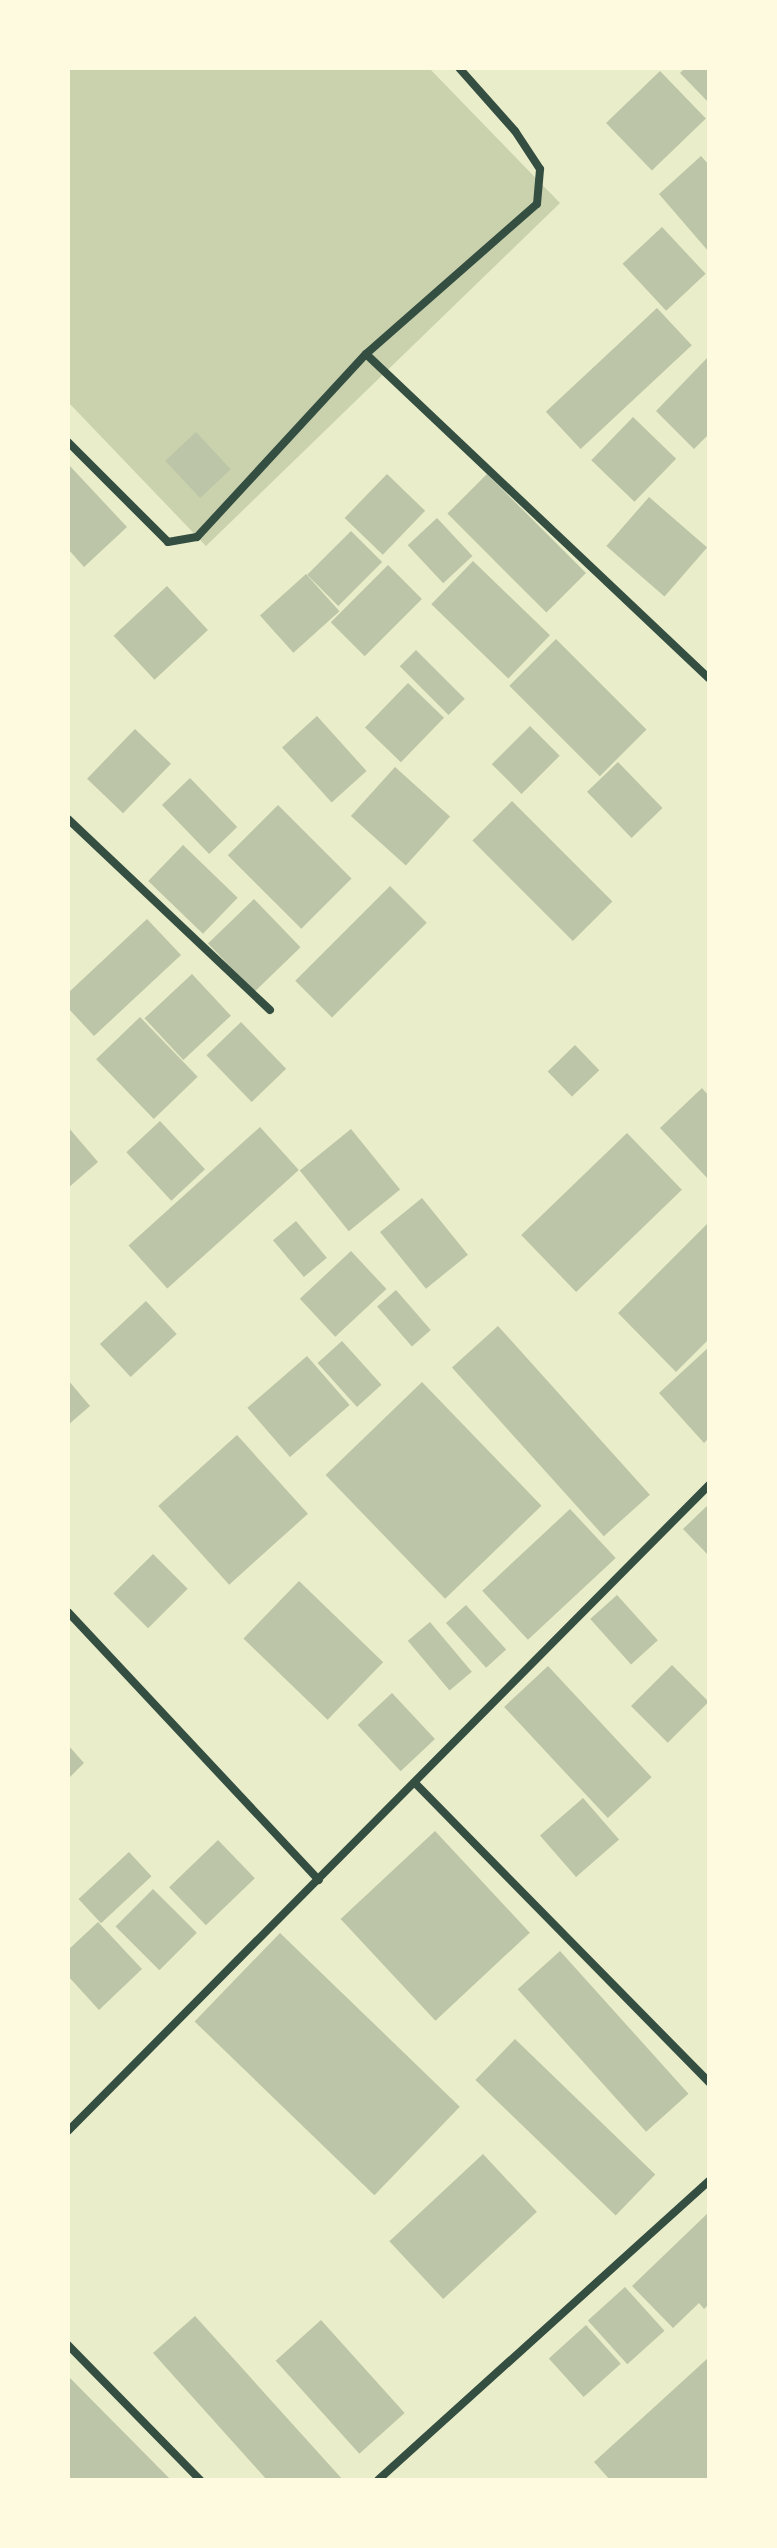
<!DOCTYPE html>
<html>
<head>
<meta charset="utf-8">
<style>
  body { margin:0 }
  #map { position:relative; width:777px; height:2548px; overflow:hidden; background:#e9edc9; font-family:"Space Grotesk",sans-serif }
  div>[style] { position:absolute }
  .green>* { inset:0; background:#cad2ad }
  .building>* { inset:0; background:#bcc5a7; transform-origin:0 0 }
  .minor>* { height:8px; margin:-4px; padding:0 4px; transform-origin:4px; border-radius:4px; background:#344e41 }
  span { translate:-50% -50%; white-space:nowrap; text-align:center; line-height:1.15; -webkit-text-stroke:7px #fefae0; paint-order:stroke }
  .frame { position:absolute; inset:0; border:70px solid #fefae0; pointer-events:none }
</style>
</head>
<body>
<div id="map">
  <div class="green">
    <div style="clip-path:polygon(68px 68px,429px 68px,560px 203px,206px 546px,68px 402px)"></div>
  </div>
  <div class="building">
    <div style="clip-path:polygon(685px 68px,709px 68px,709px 103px,680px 73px)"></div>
    <div style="left:660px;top:71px;width:66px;height:75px;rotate:46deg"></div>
    <div style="clip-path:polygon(701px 156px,709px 165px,709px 252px,659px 194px)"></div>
    <div style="left:662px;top:227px;width:64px;height:54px;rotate:47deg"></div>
    <div style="left:657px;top:308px;width:51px;height:152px;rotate:47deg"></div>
    <div style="clip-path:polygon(709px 356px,709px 434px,694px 449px,656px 411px)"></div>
    <div style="left:633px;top:417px;width:60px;height:60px;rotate:44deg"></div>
    <div style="left:196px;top:432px;width:51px;height:42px;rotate:47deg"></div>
    <div style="clip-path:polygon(68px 464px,127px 527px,84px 567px,68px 549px)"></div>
    <div style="left:387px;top:474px;width:53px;height:61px;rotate:44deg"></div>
    <div style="left:487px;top:474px;width:140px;height:56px;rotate:45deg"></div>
    <div style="left:649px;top:497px;width:77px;height:65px;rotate:41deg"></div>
    <div style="left:437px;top:518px;width:52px;height:40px;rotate:47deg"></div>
    <div style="left:351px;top:531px;width:44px;height:62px;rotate:45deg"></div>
    <div style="left:473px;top:561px;width:107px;height:60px;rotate:44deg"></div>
    <div style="left:388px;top:565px;width:48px;height:81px;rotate:45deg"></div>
    <div style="left:306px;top:574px;width:50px;height:62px;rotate:48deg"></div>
    <div style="left:167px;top:586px;width:60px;height:73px;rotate:47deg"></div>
    <div style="left:556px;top:639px;width:128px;height:66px;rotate:45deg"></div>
    <div style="left:416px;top:650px;width:69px;height:23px;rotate:45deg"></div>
    <div style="left:408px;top:683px;width:50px;height:62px;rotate:44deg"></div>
    <div style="left:317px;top:716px;width:74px;height:47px;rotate:48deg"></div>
    <div style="left:530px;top:726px;width:42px;height:54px;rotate:45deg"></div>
    <div style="left:135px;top:729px;width:50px;height:69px;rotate:44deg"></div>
    <div style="left:618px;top:762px;width:64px;height:43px;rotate:46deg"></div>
    <div style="left:395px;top:767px;width:74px;height:66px;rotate:42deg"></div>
    <div style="left:190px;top:778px;width:68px;height:39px;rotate:46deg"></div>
    <div style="left:512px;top:801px;width:142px;height:56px;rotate:45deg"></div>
    <div style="left:278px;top:805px;width:104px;height:71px;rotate:45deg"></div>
    <div style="left:183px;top:845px;width:76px;height:50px;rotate:44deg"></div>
    <div style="left:390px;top:886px;width:52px;height:134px;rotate:45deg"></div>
    <div style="left:254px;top:899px;width:67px;height:64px;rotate:46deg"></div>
    <div style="clip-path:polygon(147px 919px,181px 955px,94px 1036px,68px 1008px,68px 993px)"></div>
    <div style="left:192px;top:974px;width:57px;height:65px;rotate:47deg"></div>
    <div style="left:140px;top:1017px;width:83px;height:61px;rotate:46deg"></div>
    <div style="left:241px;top:1022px;width:65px;height:48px;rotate:46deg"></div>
    <div style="left:575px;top:1045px;width:35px;height:38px;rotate:46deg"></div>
    <div style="clip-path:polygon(702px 1088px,709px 1096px,709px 1180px,660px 1128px)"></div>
    <div style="left:160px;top:1121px;width:66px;height:46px;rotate:47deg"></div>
    <div style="clip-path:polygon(68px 1127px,98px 1162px,68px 1188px)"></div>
    <div style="left:260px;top:1127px;width:58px;height:177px;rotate:48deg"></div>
    <div style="left:351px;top:1129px;width:78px;height:66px;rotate:51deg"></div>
    <div style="left:627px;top:1133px;width:79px;height:147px;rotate:46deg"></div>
    <div style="left:422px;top:1198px;width:73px;height:54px;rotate:51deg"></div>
    <div style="left:296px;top:1221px;width:48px;height:30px;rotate:50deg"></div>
    <div style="clip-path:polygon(707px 1224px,709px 1339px,676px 1372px,618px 1313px)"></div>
    <div style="left:351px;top:1251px;width:52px;height:70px;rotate:47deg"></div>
    <div style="left:396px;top:1290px;width:53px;height:25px;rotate:49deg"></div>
    <div style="left:146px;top:1301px;width:45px;height:63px;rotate:47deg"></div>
    <div style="left:498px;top:1326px;width:227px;height:62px;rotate:48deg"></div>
    <div style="left:342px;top:1341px;width:59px;height:33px;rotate:48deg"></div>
    <div style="clip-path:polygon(709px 1347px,709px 1438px,704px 1443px,659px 1393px)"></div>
    <div style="left:307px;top:1356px;width:65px;height:79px;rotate:49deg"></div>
    <div style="clip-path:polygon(68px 1380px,90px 1406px,68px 1425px)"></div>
    <div style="left:422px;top:1382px;width:172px;height:134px;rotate:46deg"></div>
    <div style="left:237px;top:1435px;width:106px;height:106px;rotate:48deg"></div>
    <div style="clip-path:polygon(709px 1504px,709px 1556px,683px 1529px)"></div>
    <div style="left:570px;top:1509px;width:67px;height:120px;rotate:47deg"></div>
    <div style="left:153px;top:1554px;width:49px;height:56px;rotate:45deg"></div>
    <div style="left:299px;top:1581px;width:117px;height:80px;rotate:44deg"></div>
    <div style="left:617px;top:1595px;width:61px;height:36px;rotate:48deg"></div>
    <div style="left:466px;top:1605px;width:60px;height:27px;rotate:48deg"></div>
    <div style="left:430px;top:1622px;width:65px;height:29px;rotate:50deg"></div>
    <div style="left:672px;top:1665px;width:52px;height:58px;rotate:45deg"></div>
    <div style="left:548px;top:1666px;width:152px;height:60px;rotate:47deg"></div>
    <div style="left:392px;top:1693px;width:63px;height:47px;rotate:47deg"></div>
    <div style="clip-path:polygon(68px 1745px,84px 1763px,68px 1779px)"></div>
    <div style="left:583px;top:1798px;width:55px;height:57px;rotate:49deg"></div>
    <div style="left:435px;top:1831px;width:139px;height:129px;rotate:47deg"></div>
    <div style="left:218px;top:1840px;width:53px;height:68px;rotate:46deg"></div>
    <div style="left:129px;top:1852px;width:33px;height:69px;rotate:47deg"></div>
    <div style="left:153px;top:1889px;width:62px;height:53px;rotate:45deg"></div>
    <div style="clip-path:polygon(98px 1922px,142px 1969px,99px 2010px,68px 1976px,68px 1950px)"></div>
    <div style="left:280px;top:1933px;width:250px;height:123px;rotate:44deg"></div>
    <div style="left:560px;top:1951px;width:192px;height:57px;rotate:48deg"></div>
    <div style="left:515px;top:2039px;width:195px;height:57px;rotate:44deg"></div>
    <div style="left:483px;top:2154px;width:79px;height:128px;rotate:47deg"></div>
    <div style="clip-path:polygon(709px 2212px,709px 2304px,704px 2309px,699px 2303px,673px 2328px,632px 2286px)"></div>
    <div style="left:625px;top:2287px;width:59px;height:50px;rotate:48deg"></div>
    <div style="clip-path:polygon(195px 2316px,343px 2480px,267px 2480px,153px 2353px)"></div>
    <div style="left:321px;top:2320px;width:125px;height:61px;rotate:48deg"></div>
    <div style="left:586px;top:2325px;width:52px;height:50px;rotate:48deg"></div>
    <div style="clip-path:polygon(707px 2359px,709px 2480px,610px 2480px,594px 2462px)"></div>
    <div style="clip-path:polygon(68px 2376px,171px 2480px,68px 2480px)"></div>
  </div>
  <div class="minor">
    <div style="left:366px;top:354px;width:472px;rotate:43.4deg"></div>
    <div style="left:68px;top:442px;width:141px;rotate:45deg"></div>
    <div style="left:168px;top:542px;width:29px;rotate:-10deg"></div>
    <div style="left:197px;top:537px;width:249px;rotate:-47.3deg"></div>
    <div style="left:366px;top:354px;width:227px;rotate:-41.3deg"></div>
    <div style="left:537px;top:204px;width:35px;rotate:-85deg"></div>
    <div style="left:540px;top:169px;width:45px;rotate:-123.3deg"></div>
    <div style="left:515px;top:131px;width:84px;rotate:-131.6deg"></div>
    <div style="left:68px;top:819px;width:278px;rotate:43.4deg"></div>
    <div style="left:68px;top:1612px;width:367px;rotate:46.9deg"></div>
    <div style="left:417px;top:1785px;width:417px;rotate:45.5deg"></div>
    <div style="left:68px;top:2131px;width:910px;rotate:-45.22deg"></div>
    <div style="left:68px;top:2345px;width:189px;rotate:45.6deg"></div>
    <div style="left:378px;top:2480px;width:446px;rotate:-42.1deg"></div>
  </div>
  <div class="frame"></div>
</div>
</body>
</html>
